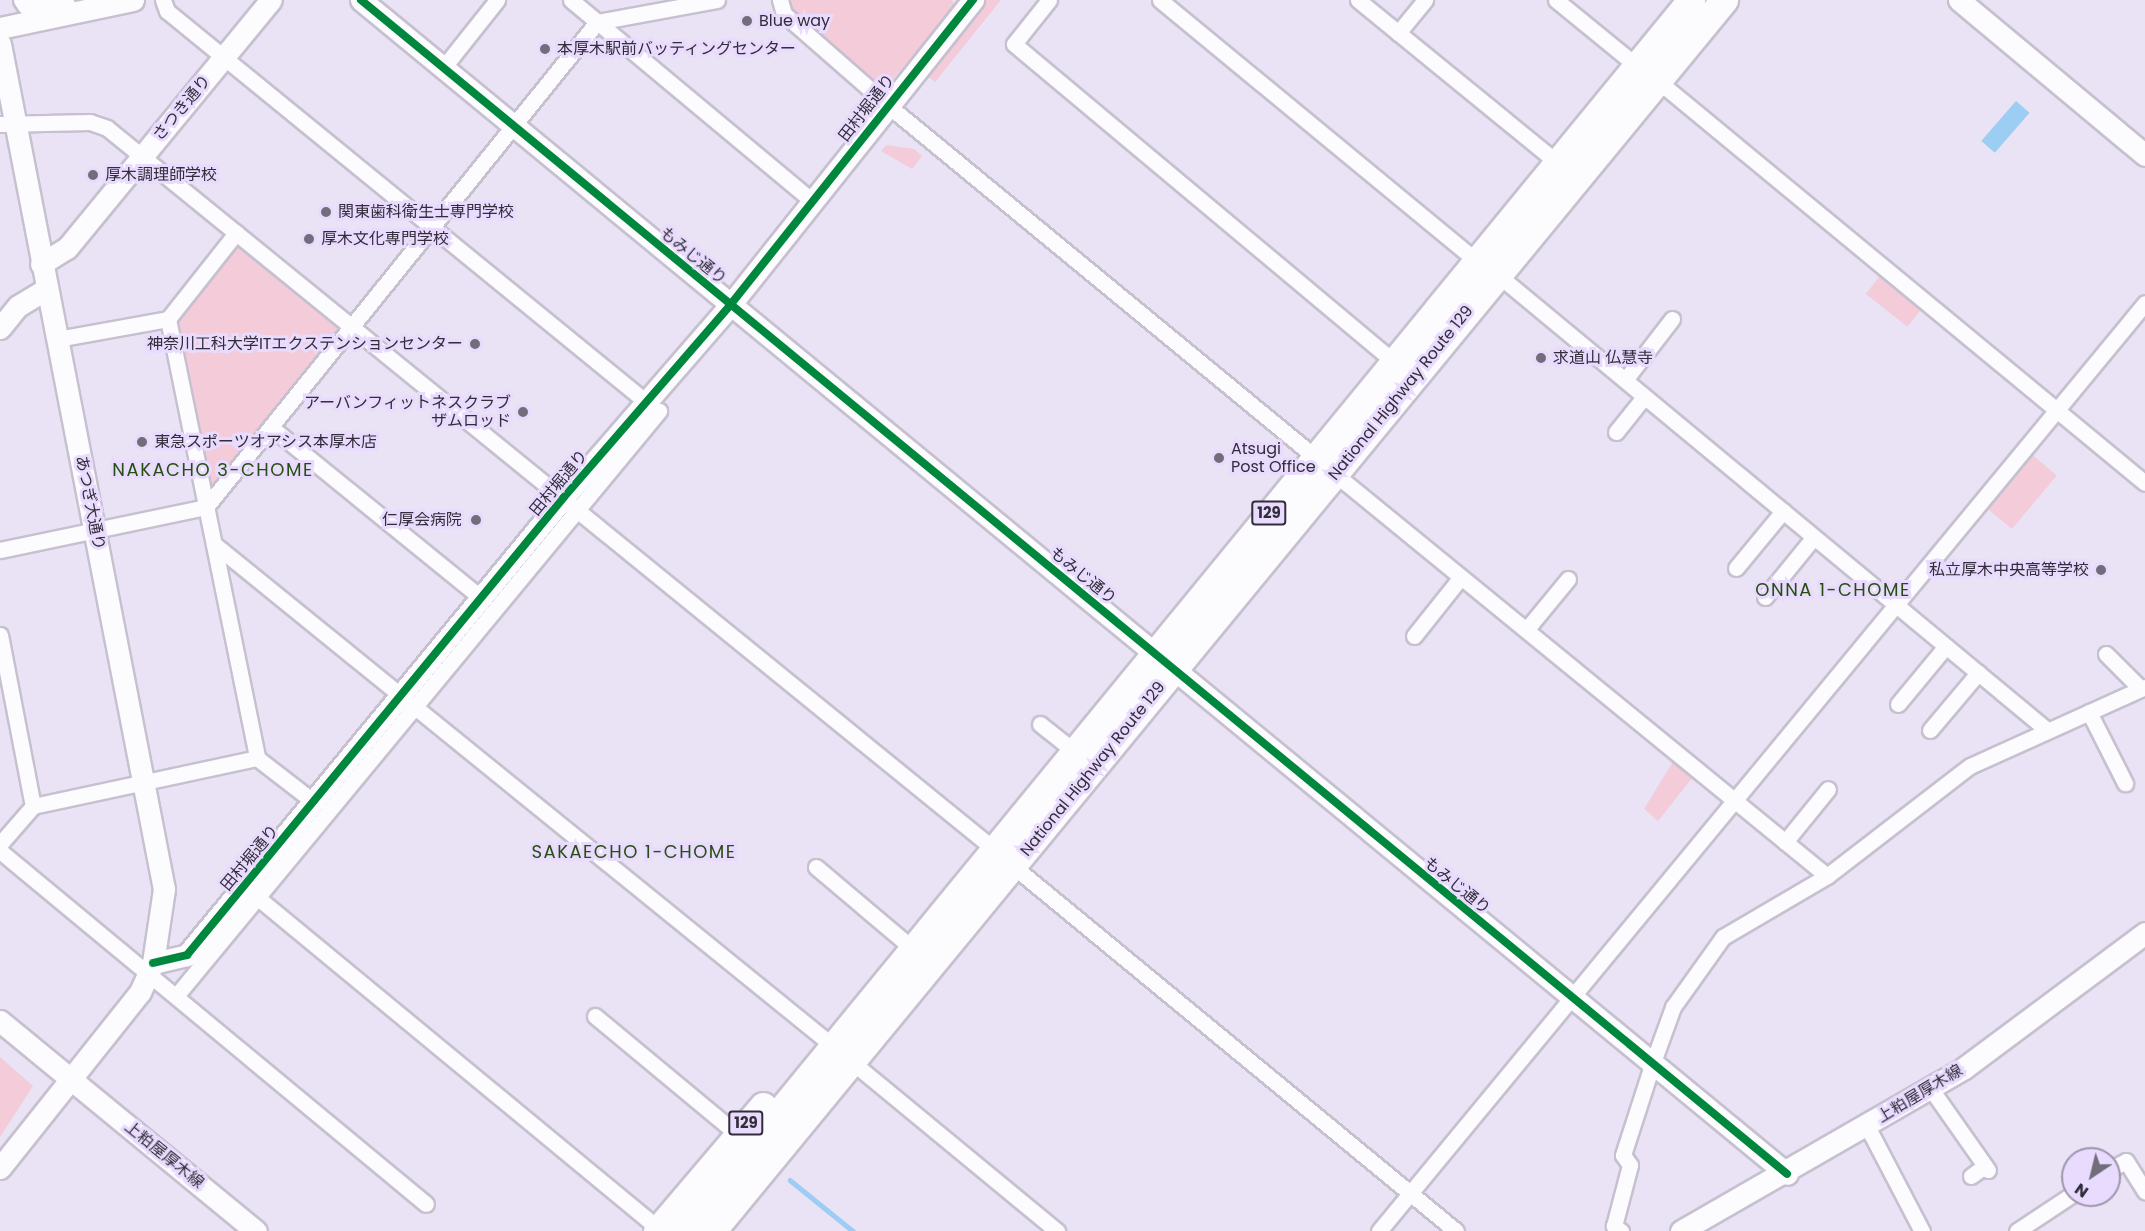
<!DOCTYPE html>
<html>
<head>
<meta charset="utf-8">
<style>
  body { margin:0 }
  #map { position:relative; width:2145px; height:1231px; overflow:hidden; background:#eae3f5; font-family:Poppins,"Noto Sans JP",sans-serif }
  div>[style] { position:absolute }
  .green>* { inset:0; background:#f3cbd9; transform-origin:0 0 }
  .water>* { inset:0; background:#9ccdf2; transform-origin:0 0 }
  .stream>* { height:4.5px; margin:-2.25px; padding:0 2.25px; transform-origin:2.25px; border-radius:2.25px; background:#9ccdf2 }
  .roads { filter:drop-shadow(2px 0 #c6c0cf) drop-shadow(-2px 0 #c6c0cf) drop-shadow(0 2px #c6c0cf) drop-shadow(0 -2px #c6c0cf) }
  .street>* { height:15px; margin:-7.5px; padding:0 7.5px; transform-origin:7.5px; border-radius:7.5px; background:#fcfbfe }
  .secondary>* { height:21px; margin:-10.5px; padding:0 10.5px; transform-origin:10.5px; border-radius:10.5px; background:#fcfbfe }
  .highway>* { height:27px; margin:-13.5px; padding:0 13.5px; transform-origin:13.5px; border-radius:13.5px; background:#fcfbfe }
  .cycleway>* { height:8px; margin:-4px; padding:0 4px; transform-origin:4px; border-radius:4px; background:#00873e }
  .dots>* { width:16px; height:16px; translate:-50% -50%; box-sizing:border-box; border:3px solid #e8dbfd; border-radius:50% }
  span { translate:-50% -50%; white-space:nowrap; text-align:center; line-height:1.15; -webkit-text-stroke:6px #e8dbfd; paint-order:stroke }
  .shield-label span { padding:2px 4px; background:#e8dbfd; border:2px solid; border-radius:4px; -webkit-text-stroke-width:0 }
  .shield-label { font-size:15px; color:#322d3a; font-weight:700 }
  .poi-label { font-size:16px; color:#322d3a }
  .left { translate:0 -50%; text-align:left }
  .right { translate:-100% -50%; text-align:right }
  .street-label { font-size:16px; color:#322d3a }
  .neighbourhood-label { font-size:18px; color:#264e11; letter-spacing:1.5px }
  .north { position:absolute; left:2061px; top:1147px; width:60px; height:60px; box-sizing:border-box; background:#e8dbfd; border:2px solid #9f95af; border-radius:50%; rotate:215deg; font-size:16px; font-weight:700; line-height:24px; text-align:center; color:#322d3a }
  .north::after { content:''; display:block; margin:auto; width:21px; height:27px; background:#726d7b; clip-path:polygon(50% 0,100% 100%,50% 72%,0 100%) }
</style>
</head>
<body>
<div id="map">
  <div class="green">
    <div style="clip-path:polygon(785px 0,952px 0,956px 7px,883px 90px,788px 14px)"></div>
    <div style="clip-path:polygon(982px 0,1001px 0,935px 82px,923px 72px)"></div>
    <div style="clip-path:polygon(886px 145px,914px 149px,922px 156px,912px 169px,881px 151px)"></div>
    <div style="clip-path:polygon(237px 245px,340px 330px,214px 487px,208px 485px,176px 320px)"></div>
    <div style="left:1880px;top:276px;width:53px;height:23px;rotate:38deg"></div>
    <div style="left:2030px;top:453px;width:35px;height:70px;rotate:40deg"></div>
    <div style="clip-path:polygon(1674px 760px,1693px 777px,1658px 821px,1644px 809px)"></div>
    <div style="clip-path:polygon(0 1057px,33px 1086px,0 1137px)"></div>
  </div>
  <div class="water">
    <div style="left:2016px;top:101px;width:18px;height:53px;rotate:41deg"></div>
  </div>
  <div class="stream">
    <div style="left:790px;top:1180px;width:81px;rotate:39deg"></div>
  </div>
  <div class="roads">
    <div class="street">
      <div style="left:21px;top:0;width:7px;rotate:56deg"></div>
      <div style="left:25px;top:6px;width:40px;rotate:-8.5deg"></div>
      <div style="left:65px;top:0;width:17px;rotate:65deg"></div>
      <div style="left:163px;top:0;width:12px;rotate:70deg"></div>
      <div style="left:167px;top:11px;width:617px;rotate:39.21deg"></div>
      <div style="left:571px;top:0;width:314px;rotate:39.8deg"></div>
      <div style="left:780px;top:0;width:15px;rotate:74deg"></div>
      <div style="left:784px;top:14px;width:149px;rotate:41.2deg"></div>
      <div style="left:896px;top:112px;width:543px;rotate:39.47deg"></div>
      <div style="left:1049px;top:0;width:56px;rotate:128.5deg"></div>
      <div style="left:1014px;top:44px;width:496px;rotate:39.9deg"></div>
      <div style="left:1160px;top:0;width:411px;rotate:39.5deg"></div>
      <div style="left:1358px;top:0;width:258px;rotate:39.2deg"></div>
      <div style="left:1556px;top:0;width:104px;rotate:39.2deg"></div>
      <div style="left:1398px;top:33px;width:43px;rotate:-50.7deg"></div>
      <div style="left:443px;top:68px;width:87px;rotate:-51.5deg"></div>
      <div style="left:1658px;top:81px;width:631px;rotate:39.54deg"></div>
      <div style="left:0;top:124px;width:90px;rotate:-1.3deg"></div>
      <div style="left:90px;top:122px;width:18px;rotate:19deg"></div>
      <div style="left:107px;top:128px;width:1143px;rotate:39.11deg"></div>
      <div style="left:1498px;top:275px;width:713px;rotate:39.65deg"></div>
      <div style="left:168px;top:319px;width:448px;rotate:78.5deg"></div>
      <div style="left:57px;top:339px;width:113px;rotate:-10.2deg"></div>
      <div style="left:168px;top:319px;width:110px;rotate:-51.7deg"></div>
      <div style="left:1625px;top:380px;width:77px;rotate:-52.4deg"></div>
      <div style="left:272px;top:428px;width:269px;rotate:39.1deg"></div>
      <div style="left:1616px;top:432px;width:45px;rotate:-51.3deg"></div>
      <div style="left:1335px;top:474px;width:635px;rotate:39.25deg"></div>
      <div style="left:214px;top:544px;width:797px;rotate:39.04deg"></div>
      <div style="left:0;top:550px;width:210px;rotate:-11.8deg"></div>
      <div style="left:206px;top:507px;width:623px;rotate:-51.12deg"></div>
      <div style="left:597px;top:22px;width:122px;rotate:-10.4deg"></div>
      <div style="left:1736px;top:568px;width:74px;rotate:-50.5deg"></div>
      <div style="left:1765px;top:597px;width:77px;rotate:-50.8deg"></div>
      <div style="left:1526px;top:630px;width:66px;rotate:-50.5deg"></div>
      <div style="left:0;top:635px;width:174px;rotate:79.1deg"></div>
      <div style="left:1414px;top:636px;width:75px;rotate:-51.5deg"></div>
      <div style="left:2106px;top:654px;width:49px;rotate:45deg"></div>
      <div style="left:1898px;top:704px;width:75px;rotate:-50.4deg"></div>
      <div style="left:2089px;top:712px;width:80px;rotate:63.1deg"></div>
      <div style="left:1040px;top:724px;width:43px;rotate:38.5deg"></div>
      <div style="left:1930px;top:730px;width:75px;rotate:-49.9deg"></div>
      <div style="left:1785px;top:842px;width:68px;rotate:-50.9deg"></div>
      <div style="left:0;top:844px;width:50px;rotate:-49deg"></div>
      <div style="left:33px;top:806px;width:229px;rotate:-12.1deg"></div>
      <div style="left:257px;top:758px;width:72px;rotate:37.7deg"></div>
      <div style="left:0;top:851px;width:553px;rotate:39.65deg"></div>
      <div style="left:1013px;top:866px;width:574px;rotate:39.49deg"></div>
      <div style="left:816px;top:867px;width:126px;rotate:40.2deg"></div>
      <div style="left:252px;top:893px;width:528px;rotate:39.54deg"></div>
      <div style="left:176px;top:996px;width:759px;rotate:-50.46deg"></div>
      <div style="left:595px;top:1016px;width:185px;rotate:39.7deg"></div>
      <div style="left:852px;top:1062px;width:266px;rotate:39.5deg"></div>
      <div style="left:1931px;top:1089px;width:99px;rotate:54.9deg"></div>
      <div style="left:1867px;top:1126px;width:119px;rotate:62.4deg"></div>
      <div style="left:2109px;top:1170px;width:19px;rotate:-28deg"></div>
      <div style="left:2126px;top:1161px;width:36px;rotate:58deg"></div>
      <div style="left:1971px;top:1176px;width:17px;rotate:-36deg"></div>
      <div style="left:1379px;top:1231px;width:1203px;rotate:-50.46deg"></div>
      <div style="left:1621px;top:1231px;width:9px;rotate:-144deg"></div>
      <div style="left:1614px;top:1226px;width:63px;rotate:-75.3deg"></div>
      <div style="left:1630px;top:1165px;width:12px;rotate:-125deg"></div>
      <div style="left:1623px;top:1155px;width:95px;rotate:-72.1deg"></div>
      <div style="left:1652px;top:1065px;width:62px;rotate:-70.1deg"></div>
      <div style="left:1673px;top:1007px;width:86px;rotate:-54.5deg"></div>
      <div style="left:1723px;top:937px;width:121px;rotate:-30.4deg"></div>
      <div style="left:1827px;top:876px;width:180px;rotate:-37.6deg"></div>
      <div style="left:1970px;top:766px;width:192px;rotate:-24.3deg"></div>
      <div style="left:2017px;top:1231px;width:67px;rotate:-33.5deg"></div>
    </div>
    <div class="secondary">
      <div style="left:361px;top:0;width:1847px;rotate:39.46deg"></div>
      <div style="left:1959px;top:0;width:242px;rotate:39.8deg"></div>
      <div style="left:0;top:28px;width:136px;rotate:-11.9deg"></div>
      <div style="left:0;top:44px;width:861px;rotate:79.02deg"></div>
      <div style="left:164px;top:889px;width:75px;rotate:98.5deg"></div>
      <div style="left:153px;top:963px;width:32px;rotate:114deg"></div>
      <div style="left:140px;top:992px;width:225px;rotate:128.5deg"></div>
      <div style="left:41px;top:264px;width:31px;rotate:-32deg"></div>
      <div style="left:67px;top:248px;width:321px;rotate:-50.6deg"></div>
      <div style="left:0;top:328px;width:28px;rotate:-51deg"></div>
      <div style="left:18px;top:306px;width:33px;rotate:-31deg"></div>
      <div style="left:153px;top:963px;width:35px;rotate:-13deg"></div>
      <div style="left:187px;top:955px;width:593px;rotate:-50.54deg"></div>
      <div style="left:564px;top:497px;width:255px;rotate:-49.1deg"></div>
      <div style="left:731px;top:304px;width:389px;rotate:-51.5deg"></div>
      <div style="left:0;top:1021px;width:331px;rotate:39.4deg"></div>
      <div style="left:1681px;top:1231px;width:327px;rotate:-29.9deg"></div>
      <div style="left:1964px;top:1068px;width:226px;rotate:-36.7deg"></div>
    </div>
    <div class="highway">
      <div style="left:657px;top:1231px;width:164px;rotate:-49.7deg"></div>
      <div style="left:682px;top:1231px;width:1592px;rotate:-50.66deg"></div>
      <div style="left:712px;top:1231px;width:1594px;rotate:-50.58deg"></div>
    </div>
  </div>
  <div class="cycleway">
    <div style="left:361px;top:0;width:1847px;rotate:39.46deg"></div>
    <div style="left:153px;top:963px;width:35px;rotate:-13deg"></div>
    <div style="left:187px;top:955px;width:593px;rotate:-50.54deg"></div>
    <div style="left:564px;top:497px;width:255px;rotate:-49.1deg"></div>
    <div style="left:731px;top:304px;width:389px;rotate:-51.5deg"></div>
  </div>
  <div class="dots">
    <div style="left:747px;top:21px;background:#726d7b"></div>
    <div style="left:545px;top:49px;background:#726d7b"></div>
    <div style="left:93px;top:175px;background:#726d7b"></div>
    <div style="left:326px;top:212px;background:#726d7b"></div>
    <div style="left:309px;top:239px;background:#726d7b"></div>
    <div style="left:475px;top:344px;background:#726d7b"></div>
    <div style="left:1541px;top:358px;background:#726d7b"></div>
    <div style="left:523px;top:412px;background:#726d7b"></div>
    <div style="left:142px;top:442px;background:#726d7b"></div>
    <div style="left:1219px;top:458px;background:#726d7b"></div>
    <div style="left:476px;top:520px;background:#726d7b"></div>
    <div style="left:2101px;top:570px;background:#726d7b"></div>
  </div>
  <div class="shield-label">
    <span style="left:1269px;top:513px">129</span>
    <span style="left:746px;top:1123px">129</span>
  </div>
  <div class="poi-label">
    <span class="left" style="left:759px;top:21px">Blue way</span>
    <span class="left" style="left:557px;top:49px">本厚木駅前バッティングセンター</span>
    <span class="left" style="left:105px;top:175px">厚木調理師学校</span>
    <span class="left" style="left:338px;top:212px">関東歯科衛生士専門学校</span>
    <span class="left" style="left:321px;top:239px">厚木文化専門学校</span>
    <span class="right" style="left:463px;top:344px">神奈川工科大学ITエクステンションセンター</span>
    <span class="left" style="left:1553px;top:358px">求道山 仏慧寺</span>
    <span class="right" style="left:511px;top:412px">アーバンフィットネスクラブ<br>ザムロッド</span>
    <span class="left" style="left:154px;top:442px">東急スポーツオアシス本厚木店</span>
    <span class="left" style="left:1231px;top:458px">Atsugi<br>Post Office</span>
    <span class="right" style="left:462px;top:520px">仁厚会病院</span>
    <span class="right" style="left:2089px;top:570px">私立厚木中央高等学校</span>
  </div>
  <div class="street-label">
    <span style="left:182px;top:108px;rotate:-50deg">さつき通り</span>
    <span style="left:867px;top:108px;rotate:-52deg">田村堀通り</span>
    <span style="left:693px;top:256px;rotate:39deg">もみじ通り</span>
    <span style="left:1401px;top:393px;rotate:-51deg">National Highway Route 129</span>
    <span style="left:559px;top:483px;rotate:-50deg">田村堀通り</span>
    <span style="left:90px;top:503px;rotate:79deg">あつぎ大通り</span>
    <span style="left:1083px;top:576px;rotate:39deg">もみじ通り</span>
    <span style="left:1093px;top:769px;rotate:-51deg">National Highway Route 129</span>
    <span style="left:250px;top:858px;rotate:-50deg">田村堀通り</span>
    <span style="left:1457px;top:886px;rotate:39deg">もみじ通り</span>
    <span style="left:1920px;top:1094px;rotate:-31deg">上粕屋厚木線</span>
    <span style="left:164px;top:1155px;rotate:39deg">上粕屋厚木線</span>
  </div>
  <div class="neighbourhood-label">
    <span style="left:213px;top:470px">NAKACHO 3-CHOME</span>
    <span style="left:1833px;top:590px">ONNA 1-CHOME</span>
    <span style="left:634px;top:852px">SAKAECHO 1-CHOME</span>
  </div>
  <div class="north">N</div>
</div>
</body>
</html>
